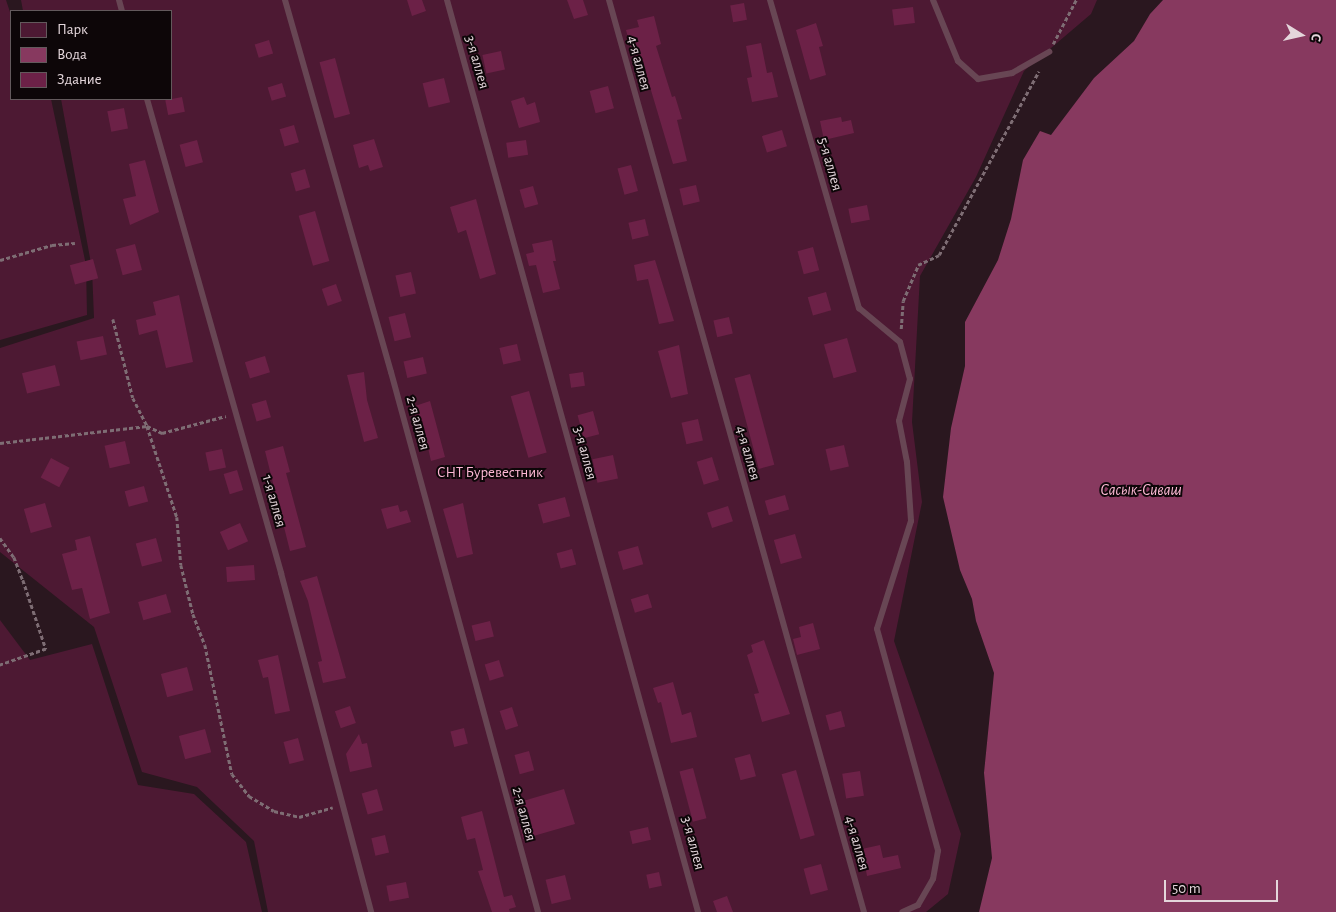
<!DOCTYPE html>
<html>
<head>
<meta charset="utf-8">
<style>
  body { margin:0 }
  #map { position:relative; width:1336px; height:912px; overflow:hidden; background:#2a171f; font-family:"Alegreya Sans",sans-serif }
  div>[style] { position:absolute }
  .green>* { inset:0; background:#4d1933 }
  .water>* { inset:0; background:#87395f }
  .building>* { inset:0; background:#6c2147; transform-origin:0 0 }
  .path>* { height:2.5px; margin-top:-1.25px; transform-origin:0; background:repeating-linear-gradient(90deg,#7e6d74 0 4px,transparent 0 6.5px) }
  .lane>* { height:6px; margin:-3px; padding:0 3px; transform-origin:3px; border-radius:3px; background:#684654 }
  span { translate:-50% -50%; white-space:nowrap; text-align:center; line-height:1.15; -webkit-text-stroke:4px #0d0608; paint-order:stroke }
  .street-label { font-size:15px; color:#e4d6db }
  .park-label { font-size:15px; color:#fdb8d5 }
  .water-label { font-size:16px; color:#febad6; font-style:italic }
  .legend { position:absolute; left:10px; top:10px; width:162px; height:90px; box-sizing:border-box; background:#0d0608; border:1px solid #63595c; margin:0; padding:6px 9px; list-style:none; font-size:15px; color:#e4d6db }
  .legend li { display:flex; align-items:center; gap:10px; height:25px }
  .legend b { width:25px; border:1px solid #63595c }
  .north { position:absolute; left:1276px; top:10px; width:50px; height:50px; -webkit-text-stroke:4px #0d0608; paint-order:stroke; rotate:100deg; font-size:14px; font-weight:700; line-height:20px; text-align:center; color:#e4d6db }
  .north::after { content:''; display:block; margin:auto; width:18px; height:22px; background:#e4d6db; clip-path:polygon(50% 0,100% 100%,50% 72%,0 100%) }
  .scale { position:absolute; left:1164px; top:880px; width:114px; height:22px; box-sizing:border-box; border:2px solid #e4d6db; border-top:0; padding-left:6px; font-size:15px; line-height:18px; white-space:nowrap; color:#e4d6db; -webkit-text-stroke:4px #0d0608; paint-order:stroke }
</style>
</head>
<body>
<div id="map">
  <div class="green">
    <div style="clip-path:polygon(0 0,6px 0,11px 15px,11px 99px,51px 99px,86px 265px,87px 315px,0 340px)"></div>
    <div style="clip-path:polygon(21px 0,1097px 0,1091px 14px,1024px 71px,976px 177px,920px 276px,912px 422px,922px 502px,894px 641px,961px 834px,948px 894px,926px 912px,268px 912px,254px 841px,197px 787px,142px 772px,94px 627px,0 552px,0 348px,94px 318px,92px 269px,61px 99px,171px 99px,171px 11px,23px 11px)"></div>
    <div style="clip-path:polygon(0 620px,30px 660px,92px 644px,138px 785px,194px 794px,246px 842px,262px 912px,0 912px)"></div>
  </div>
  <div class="water">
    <div style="clip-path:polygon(1163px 0,1336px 0,1336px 912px,979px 912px,992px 858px,984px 773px,994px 673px,976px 621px,972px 599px,960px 570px,943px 497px,951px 428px,965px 366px,965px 322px,998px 260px,1011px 219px,1023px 160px,1040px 131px,1051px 135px,1094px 78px,1134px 41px,1150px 14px)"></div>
  </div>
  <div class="building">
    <div style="clip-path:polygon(407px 0,422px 0,426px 11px,412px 16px)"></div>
    <div style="clip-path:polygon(567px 0,583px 0,588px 15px,574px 19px)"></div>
    <div style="left:744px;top:3px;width:17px;height:14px;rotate:80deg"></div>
    <div style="left:913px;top:7px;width:16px;height:21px;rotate:83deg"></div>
    <div style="clip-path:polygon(654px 16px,661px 44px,656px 46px,672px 97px,675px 96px,682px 119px,677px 120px,687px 161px,673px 164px,639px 50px,632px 52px,626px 30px,639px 27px,637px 20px)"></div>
    <div style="clip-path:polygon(816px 23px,823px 46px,819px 47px,826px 75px,810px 80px,796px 30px)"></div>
    <div style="left:269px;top:40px;width:14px;height:15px;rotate:73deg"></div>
    <div style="clip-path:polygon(761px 43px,767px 73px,772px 72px,778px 97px,752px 102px,747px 78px,752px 77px,746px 46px)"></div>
    <div style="left:501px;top:51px;width:19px;height:19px;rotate:78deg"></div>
    <div style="left:335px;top:58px;width:58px;height:16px;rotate:75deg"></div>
    <div style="left:444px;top:78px;width:25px;height:22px;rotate:76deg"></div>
    <div style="left:282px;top:83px;width:14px;height:15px;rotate:73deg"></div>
    <div style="left:608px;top:86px;width:23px;height:19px;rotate:75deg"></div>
    <div style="left:182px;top:97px;width:15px;height:17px;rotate:79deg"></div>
    <div style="clip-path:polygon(524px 97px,527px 105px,535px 102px,540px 122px,519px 128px,511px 101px)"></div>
    <div style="left:124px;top:108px;width:21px;height:17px;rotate:79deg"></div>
    <div style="clip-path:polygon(841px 117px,842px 122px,851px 120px,854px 133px,824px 140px,820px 121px)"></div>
    <div style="left:294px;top:125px;width:18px;height:15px;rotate:74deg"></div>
    <div style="left:782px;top:130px;width:17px;height:21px;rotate:73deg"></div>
    <div style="clip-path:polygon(374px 139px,383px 167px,370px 171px,368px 165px,359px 168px,353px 145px)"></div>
    <div style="left:197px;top:140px;width:23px;height:18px;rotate:75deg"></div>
    <div style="left:526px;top:140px;width:15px;height:20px;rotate:82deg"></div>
    <div style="clip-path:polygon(145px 160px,159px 212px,130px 225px,123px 199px,136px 196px,129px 164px)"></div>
    <div style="left:631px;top:165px;width:27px;height:14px;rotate:75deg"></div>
    <div style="left:305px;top:169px;width:19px;height:15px;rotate:74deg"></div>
    <div style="left:696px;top:185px;width:17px;height:17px;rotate:77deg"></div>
    <div style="left:533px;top:186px;width:19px;height:14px;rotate:74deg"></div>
    <div style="clip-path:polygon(476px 199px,496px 274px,480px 279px,466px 230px,458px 233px,450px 207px)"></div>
    <div style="left:867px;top:205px;width:15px;height:19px;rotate:79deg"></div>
    <div style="left:315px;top:211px;width:52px;height:17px;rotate:74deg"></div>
    <div style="left:645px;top:219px;width:17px;height:17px;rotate:77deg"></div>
    <div style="clip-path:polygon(552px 240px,556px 261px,553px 261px,560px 289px,543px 293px,536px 265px,529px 266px,526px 254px,534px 252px,532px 244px)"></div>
    <div style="left:135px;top:244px;width:27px;height:20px;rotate:75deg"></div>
    <div style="left:813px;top:247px;width:24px;height:16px;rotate:75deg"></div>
    <div style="left:93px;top:259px;width:20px;height:24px;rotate:75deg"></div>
    <div style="clip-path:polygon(655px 260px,674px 321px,659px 324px,648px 279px,637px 281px,634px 265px)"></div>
    <div style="left:411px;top:272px;width:22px;height:16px;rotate:77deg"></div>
    <div style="left:336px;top:284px;width:18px;height:15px;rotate:71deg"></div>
    <div style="left:826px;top:292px;width:19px;height:19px;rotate:74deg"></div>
    <div style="clip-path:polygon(179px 295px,193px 362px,166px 368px,157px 330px,139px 335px,136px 320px,156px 315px,153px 302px)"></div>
    <div style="left:405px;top:313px;width:25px;height:17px;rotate:76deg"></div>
    <div style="left:729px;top:317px;width:17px;height:16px;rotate:77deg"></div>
    <div style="left:103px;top:336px;width:19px;height:27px;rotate:78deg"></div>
    <div style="left:847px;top:338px;width:35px;height:24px;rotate:74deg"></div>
    <div style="left:517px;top:344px;width:17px;height:18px;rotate:77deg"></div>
    <div style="clip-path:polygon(679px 345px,688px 394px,671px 398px,658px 351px)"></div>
    <div style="left:265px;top:356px;width:17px;height:21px;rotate:73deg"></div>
    <div style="left:423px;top:357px;width:17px;height:20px;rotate:77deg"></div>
    <div style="left:55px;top:365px;width:21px;height:34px;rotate:76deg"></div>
    <div style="clip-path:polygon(364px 372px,367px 400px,378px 438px,364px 442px,347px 375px)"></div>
    <div style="left:583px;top:372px;width:14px;height:14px;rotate:82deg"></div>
    <div style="left:750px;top:374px;width:94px;height:16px;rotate:75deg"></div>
    <div style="left:529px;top:391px;width:64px;height:19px;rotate:74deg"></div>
    <div style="left:266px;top:400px;width:18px;height:15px;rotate:74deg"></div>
    <div style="clip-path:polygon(430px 401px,445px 457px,431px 461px,424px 430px,420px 432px,412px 407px)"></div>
    <div style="left:593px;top:411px;width:24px;height:16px;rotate:75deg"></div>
    <div style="left:698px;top:419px;width:22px;height:17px;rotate:77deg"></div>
    <div style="left:125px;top:441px;width:23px;height:21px;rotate:77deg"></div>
    <div style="left:844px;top:445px;width:22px;height:19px;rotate:77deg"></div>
    <div style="clip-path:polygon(283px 446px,290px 472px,286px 473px,306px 547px,290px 551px,265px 451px)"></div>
    <div style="left:222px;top:449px;width:19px;height:17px;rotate:78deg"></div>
    <div style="left:613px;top:455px;width:24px;height:21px;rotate:78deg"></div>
    <div style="left:712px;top:457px;width:24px;height:16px;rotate:73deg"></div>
    <div style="left:51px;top:458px;width:21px;height:22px;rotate:28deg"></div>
    <div style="left:237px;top:470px;width:21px;height:14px;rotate:73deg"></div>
    <div style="left:144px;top:486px;width:16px;height:20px;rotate:75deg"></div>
    <div style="left:785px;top:495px;width:15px;height:21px;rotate:74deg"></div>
    <div style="left:565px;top:497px;width:20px;height:28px;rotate:75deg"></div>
    <div style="left:45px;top:503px;width:25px;height:22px;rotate:74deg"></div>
    <div style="clip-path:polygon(463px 503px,473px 554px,457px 558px,443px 509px)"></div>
    <div style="clip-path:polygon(398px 505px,400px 512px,407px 510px,411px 522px,387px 529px,381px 509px)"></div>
    <div style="left:728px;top:506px;width:16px;height:22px;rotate:72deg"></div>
    <div style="left:240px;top:523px;width:20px;height:22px;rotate:66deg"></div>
    <div style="left:795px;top:534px;width:25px;height:22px;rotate:74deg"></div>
    <div style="clip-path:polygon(90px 536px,110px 613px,90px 619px,82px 588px,72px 590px,62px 554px,77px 550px,75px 540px)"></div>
    <div style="left:156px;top:538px;width:24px;height:21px;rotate:75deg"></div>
    <div style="left:638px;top:546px;width:19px;height:21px;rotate:74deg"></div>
    <div style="left:572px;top:549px;width:16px;height:16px;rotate:75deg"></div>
    <div style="left:254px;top:565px;width:15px;height:28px;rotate:86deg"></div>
    <div style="clip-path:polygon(317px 576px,346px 678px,323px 683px,318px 662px,322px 661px,308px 601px,300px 581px)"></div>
    <div style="left:166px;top:594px;width:19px;height:29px;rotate:74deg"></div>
    <div style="left:648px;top:594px;width:14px;height:18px;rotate:73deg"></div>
    <div style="left:490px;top:621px;width:16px;height:19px;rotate:76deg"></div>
    <div style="clip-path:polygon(813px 623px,820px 649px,797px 655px,793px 639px,801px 637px,799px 627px)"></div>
    <div style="clip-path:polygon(764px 640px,790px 714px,762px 722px,754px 694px,759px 693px,747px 655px,753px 652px,751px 645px)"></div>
    <div style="clip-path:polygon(278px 655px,290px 711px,275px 714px,268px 677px,263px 678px,258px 660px)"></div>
    <div style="left:499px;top:660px;width:17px;height:15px;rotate:73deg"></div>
    <div style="left:187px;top:667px;width:24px;height:27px;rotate:75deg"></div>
    <div style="clip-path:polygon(673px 682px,682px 715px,691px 712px,697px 737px,671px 743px,661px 702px,658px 703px,653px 688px)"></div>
    <div style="left:350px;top:706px;width:18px;height:16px;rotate:71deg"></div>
    <div style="left:512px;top:707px;width:20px;height:13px;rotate:72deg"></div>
    <div style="left:841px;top:711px;width:16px;height:16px;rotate:75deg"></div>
    <div style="left:464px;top:728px;width:16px;height:14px;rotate:76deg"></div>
    <div style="left:205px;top:729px;width:24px;height:27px;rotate:75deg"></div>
    <div style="clip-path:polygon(359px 734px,362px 744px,367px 743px,372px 767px,350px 772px,346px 754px)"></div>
    <div style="left:298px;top:738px;width:23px;height:15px;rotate:75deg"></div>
    <div style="left:529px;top:751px;width:20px;height:15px;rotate:75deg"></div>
    <div style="left:750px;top:754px;width:23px;height:16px;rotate:75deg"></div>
    <div style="left:693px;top:768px;width:52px;height:14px;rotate:75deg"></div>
    <div style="left:796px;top:770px;width:68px;height:15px;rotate:74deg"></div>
    <div style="left:860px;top:771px;width:25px;height:18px;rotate:81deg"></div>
    <div style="left:377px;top:789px;width:22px;height:16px;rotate:74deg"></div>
    <div style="clip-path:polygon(564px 789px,575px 824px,523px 839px,520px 826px,529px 823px,523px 801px)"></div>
    <div style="clip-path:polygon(482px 811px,504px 897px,512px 895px,516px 907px,509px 909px,510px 912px,492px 912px,478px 871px,483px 870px,475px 838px,467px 840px,461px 817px)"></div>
    <div style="left:648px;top:827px;width:13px;height:19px;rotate:77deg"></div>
    <div style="left:385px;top:835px;width:18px;height:14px;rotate:77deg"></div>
    <div style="clip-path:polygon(880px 845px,883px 858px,898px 855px,901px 868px,867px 876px,862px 849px)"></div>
    <div style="left:821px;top:864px;width:27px;height:18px;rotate:75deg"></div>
    <div style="left:659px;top:872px;width:14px;height:13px;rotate:78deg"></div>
    <div style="left:565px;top:875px;width:25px;height:20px;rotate:76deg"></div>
    <div style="left:406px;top:882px;width:16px;height:20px;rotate:79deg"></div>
    <div style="clip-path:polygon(727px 896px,733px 912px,717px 912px,713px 901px)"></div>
  </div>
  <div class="path">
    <div style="left:1053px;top:44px;width:50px;rotate:-62.4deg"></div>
    <div style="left:0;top:260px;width:54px;rotate:-16.1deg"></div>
    <div style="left:52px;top:245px;width:23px;rotate:-5deg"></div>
    <div style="left:113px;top:319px;width:81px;rotate:75.8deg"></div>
    <div style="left:133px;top:398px;width:31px;rotate:63deg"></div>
    <div style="left:147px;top:426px;width:96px;rotate:71.8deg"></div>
    <div style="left:177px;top:517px;width:48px;rotate:85.2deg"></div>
    <div style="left:181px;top:565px;width:50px;rotate:76.2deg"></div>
    <div style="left:193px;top:614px;width:33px;rotate:69deg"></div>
    <div style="left:205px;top:645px;width:132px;rotate:78.2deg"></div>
    <div style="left:232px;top:774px;width:28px;rotate:52deg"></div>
    <div style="left:249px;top:796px;width:29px;rotate:31deg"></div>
    <div style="left:274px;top:811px;width:26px;rotate:13deg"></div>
    <div style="left:299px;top:817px;width:35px;rotate:-16deg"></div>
    <div style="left:901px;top:329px;width:28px;rotate:-86deg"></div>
    <div style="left:903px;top:301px;width:39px;rotate:-67deg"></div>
    <div style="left:918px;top:265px;width:23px;rotate:-25deg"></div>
    <div style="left:939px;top:255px;width:209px;rotate:-61.5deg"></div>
    <div style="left:0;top:443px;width:148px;rotate:-6.6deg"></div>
    <div style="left:147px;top:426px;width:17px;rotate:25deg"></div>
    <div style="left:162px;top:433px;width:66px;rotate:-14.9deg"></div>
    <div style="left:0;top:538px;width:24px;rotate:54deg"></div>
    <div style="left:14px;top:557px;width:25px;rotate:69deg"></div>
    <div style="left:23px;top:580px;width:73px;rotate:71.6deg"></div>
    <div style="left:46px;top:649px;width:49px;rotate:160.8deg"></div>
  </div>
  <div class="lane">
    <div style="left:119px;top:0;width:11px;rotate:75deg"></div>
    <div style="left:285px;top:0;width:387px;rotate:74.1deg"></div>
    <div style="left:391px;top:372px;width:560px;rotate:74.77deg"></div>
    <div style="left:447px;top:0;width:946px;rotate:74.61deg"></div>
    <div style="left:609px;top:0;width:947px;rotate:74.38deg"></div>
    <div style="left:770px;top:0;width:321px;rotate:73.9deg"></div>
    <div style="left:859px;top:308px;width:53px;rotate:39.7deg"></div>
    <div style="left:900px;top:342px;width:38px;rotate:75deg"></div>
    <div style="left:910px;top:379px;width:43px;rotate:104.7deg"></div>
    <div style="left:899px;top:421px;width:42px;rotate:79deg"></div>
    <div style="left:907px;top:462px;width:59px;rotate:86.1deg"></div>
    <div style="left:911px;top:521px;width:113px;rotate:107.5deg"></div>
    <div style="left:877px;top:629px;width:230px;rotate:74.6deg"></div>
    <div style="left:938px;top:851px;width:28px;rotate:100deg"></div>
    <div style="left:933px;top:879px;width:30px;rotate:120deg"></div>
    <div style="left:918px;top:905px;width:17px;rotate:156deg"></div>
    <div style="left:933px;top:0;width:66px;rotate:67.7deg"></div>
    <div style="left:958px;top:61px;width:27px;rotate:42deg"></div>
    <div style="left:978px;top:79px;width:35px;rotate:-10deg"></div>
    <div style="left:1012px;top:73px;width:43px;rotate:-29.6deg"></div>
    <div style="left:147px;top:99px;width:493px;rotate:74.2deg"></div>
    <div style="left:281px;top:573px;width:351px;rotate:75.1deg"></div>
  </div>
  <div class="street-label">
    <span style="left:477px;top:62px;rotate:74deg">3-я аллея</span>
    <span style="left:639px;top:63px;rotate:75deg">4-я аллея</span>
    <span style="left:830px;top:164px;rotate:74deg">5-я аллея</span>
    <span style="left:418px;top:423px;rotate:75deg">2-я аллея</span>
    <span style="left:585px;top:453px;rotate:75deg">3-я аллея</span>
    <span style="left:748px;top:453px;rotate:74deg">4-я аллея</span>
    <span style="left:274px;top:501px;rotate:74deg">1-я аллея</span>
    <span style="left:524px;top:814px;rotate:75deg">2-я аллея</span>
    <span style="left:693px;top:843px;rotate:75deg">3-я аллея</span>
    <span style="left:857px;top:843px;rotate:74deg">4-я аллея</span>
  </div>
  <div class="park-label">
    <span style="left:490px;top:473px">СНТ Буревестник</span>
  </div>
  <div class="water-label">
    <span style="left:1141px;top:490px">Сасык-Сиваш</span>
  </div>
  <ul class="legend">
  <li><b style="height:14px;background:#4d1933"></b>Парк</li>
  <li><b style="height:14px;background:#87395f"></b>Вода</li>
  <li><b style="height:14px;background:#6c2147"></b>Здание</li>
  </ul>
  <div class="north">С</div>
  <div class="scale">50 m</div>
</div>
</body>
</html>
